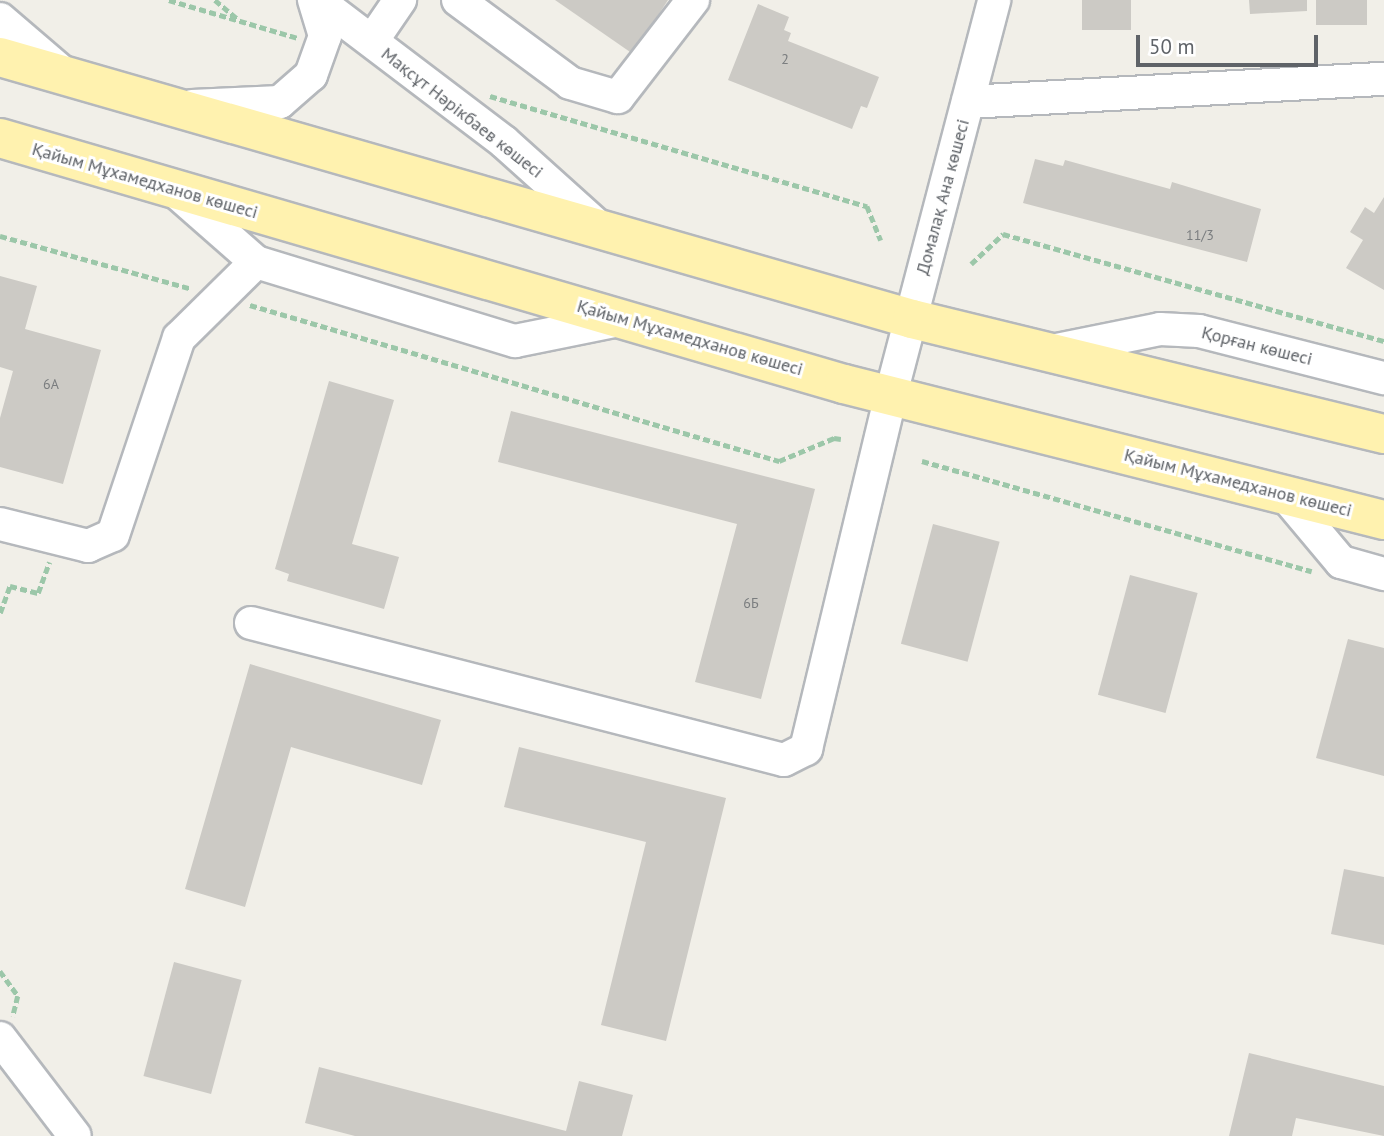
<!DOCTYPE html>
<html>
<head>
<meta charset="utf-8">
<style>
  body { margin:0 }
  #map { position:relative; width:1384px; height:1136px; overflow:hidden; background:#f1efe8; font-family:"PT Sans",sans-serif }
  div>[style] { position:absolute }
  .building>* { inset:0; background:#cccac5; transform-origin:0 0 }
  .path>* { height:4.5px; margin-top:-2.25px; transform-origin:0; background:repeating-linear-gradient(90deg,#9cc7a9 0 7px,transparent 0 10.5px) }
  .roads { filter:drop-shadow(2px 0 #b5b8bc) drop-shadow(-2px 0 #b5b8bc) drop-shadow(0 2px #b5b8bc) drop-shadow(0 -2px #b5b8bc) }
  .minor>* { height:32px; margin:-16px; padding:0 16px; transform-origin:16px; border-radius:16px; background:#fff }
  .major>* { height:38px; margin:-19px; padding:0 19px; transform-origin:19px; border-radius:19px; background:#fff2af }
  span { translate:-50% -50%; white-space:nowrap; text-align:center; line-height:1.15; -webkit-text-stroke:6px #fff; paint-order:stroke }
  .number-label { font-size:14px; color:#7a7d7f }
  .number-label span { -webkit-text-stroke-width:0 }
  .street-label { font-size:18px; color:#5f6368 }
  .scale { position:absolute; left:1136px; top:35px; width:182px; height:32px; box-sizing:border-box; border:4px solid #5f6368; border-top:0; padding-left:9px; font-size:21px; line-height:24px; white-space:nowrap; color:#5f6368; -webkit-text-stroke:5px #fff; paint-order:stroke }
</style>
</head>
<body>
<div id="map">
  <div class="building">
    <div style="clip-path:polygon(555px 0,668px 0,633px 54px)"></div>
    <div style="left:1082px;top:0;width:49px;height:30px"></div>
    <div style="clip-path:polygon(1249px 0,1307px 0,1307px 11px,1250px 14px)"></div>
    <div style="left:1316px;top:0;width:51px;height:25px"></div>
    <div style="clip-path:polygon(758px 4px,789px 17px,784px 30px,791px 33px,788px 41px,879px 77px,867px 108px,861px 106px,852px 129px,728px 80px)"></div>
    <div style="clip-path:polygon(1035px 159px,1063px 166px,1065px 160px,1170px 189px,1172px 182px,1261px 209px,1247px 262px,1023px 203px)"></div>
    <div style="clip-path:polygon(1384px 197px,1384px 290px,1346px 268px,1363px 240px,1350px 232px,1365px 207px,1374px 213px)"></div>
    <div style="clip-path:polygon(0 276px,37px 286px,25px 329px,101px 350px,63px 484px,0 467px,0 418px,13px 371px,0 367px)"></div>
    <div style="clip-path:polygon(329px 381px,394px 400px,352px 544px,399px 557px,384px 609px,287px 581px,289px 574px,275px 569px)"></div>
    <div style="clip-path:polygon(511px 411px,815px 489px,761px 699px,695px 682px,737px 524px,498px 462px)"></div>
    <div style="left:933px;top:524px;width:69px;height:124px;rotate:15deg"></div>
    <div style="left:1130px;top:575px;width:70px;height:124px;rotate:15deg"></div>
    <div style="clip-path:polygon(1348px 639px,1384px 648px,1384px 776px,1316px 758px)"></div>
    <div style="clip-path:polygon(250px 664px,441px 720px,422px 785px,291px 747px,245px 907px,185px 889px)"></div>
    <div style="clip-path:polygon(519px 747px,726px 798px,666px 1041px,601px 1025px,646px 842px,504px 807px)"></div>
    <div style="clip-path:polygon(1344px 869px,1384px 877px,1384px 945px,1331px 934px)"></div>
    <div style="left:174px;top:962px;width:70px;height:118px;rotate:15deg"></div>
    <div style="clip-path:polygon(1249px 1053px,1384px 1086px,1384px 1136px,1296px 1118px,1292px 1136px,1229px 1136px)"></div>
    <div style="clip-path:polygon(319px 1067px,566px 1131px,579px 1081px,633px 1095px,622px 1136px,355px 1136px,305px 1123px)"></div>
  </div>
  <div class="path">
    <div style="left:169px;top:0;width:134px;rotate:16.4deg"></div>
    <div style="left:215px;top:0;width:30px;rotate:40deg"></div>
    <div style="left:490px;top:96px;width:393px;rotate:16.3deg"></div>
    <div style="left:867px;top:206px;width:37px;rotate:68deg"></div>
    <div style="left:0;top:236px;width:199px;rotate:15.4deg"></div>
    <div style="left:971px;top:264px;width:44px;rotate:-43.2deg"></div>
    <div style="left:1003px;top:234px;width:396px;rotate:15.7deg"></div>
    <div style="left:250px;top:305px;width:552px;rotate:16.43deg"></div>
    <div style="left:779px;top:461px;width:60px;rotate:-22.7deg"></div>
    <div style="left:834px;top:438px;width:7px;rotate:8deg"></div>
    <div style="left:922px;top:461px;width:405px;rotate:15.8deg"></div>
    <div style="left:0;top:613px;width:29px;rotate:-70deg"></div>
    <div style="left:10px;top:586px;width:29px;rotate:14deg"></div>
    <div style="left:38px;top:593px;width:33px;rotate:-70deg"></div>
    <div style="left:0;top:971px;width:31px;rotate:54deg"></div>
    <div style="left:18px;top:996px;width:21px;rotate:104deg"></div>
  </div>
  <div class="roads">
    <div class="minor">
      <div style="left:317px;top:0;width:235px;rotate:37.2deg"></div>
      <div style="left:504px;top:142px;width:130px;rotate:41.9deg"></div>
      <div style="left:458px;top:0;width:139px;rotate:36.5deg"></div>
      <div style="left:570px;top:83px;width:50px;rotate:16.3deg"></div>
      <div style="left:618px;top:97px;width:123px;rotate:-52.3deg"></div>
      <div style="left:0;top:19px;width:83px;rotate:40.6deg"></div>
      <div style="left:372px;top:41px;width:50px;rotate:-55.7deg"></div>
      <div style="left:968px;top:102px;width:417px;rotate:-3.2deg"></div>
      <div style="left:192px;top:106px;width:88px;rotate:-2.6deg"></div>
      <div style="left:280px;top:102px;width:41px;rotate:-41.1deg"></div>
      <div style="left:311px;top:75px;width:41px;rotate:-70.3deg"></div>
      <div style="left:325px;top:36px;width:38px;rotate:-107deg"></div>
      <div style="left:174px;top:190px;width:109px;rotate:41.3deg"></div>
      <div style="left:256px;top:262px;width:271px;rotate:17deg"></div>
      <div style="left:515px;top:341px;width:111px;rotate:-11.4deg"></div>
      <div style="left:1047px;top:352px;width:115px;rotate:-11.5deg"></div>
      <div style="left:1160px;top:329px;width:39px;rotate:3deg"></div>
      <div style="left:1199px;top:331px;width:191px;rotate:14.3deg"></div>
      <div style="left:1284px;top:494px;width:89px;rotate:50deg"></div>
      <div style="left:1341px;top:562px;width:45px;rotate:15.6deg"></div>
      <div style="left:0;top:524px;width:91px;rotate:14deg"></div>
      <div style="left:88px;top:546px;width:27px;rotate:-24deg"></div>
      <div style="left:113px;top:535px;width:208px;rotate:-71.5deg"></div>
      <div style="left:179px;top:338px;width:108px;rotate:-44.6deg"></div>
      <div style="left:251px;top:623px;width:550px;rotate:14.42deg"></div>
      <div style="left:784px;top:760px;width:25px;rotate:-27deg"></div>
      <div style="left:806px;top:749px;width:365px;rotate:-76.5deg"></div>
      <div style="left:891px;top:394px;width:407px;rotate:-75.3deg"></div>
      <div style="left:0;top:1038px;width:123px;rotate:52.6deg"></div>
    </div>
    <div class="major">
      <div style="left:0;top:57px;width:949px;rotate:16.03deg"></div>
      <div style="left:912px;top:319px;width:486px;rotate:13.7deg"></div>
      <div style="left:0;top:138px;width:879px;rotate:16.25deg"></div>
      <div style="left:844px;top:384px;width:557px;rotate:14.14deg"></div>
    </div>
  </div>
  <div class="number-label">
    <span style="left:785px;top:59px">2</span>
    <span style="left:1200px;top:235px">11/3</span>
    <span style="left:51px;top:384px">6А</span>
    <span style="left:751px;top:603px">6Б</span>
  </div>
  <div class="street-label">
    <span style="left:462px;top:113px;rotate:38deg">Мақсұт Нәрікбаев көшесі</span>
    <span style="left:145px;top:181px;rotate:16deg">Қайым Мұхамедханов көшесі</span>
    <span style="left:943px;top:197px;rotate:-75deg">Домалақ Ана көшесі</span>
    <span style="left:690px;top:338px;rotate:16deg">Қайым Мұхамедханов көшесі</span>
    <span style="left:1257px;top:346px;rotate:14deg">Қорған көшесі</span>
    <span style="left:1238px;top:483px;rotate:14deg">Қайым Мұхамедханов көшесі</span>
  </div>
  <div class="scale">50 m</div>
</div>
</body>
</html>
